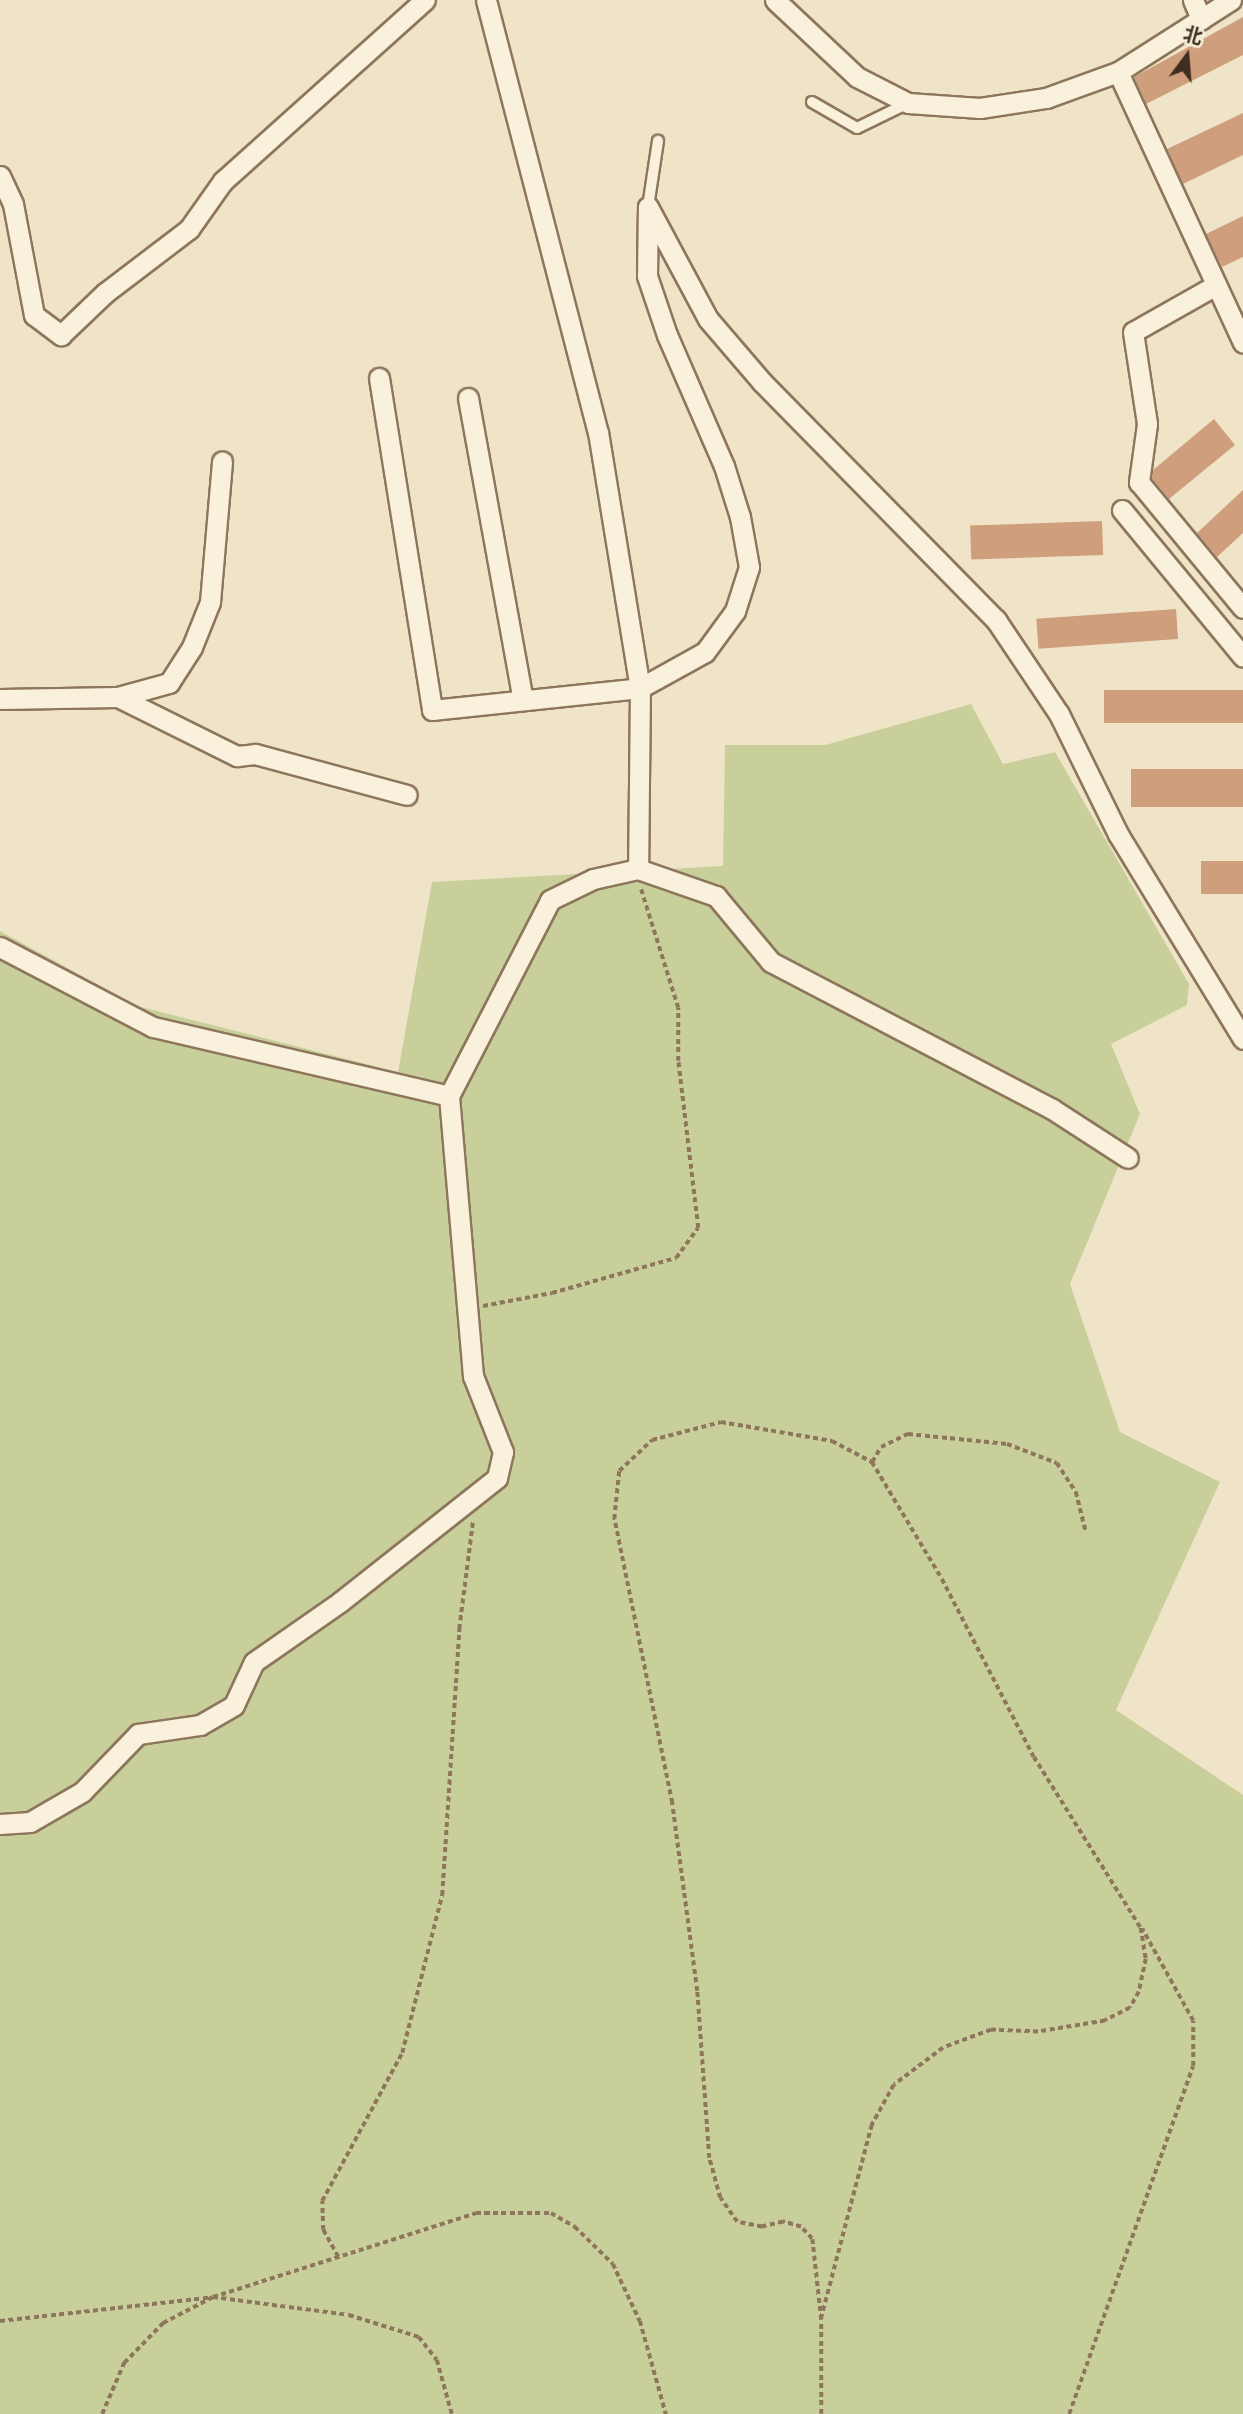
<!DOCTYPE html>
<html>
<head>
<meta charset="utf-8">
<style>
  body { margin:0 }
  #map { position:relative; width:1243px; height:2414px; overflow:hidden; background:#f0e4c8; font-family:"Times New Roman","Noto Sans SC",serif }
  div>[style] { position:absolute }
  .green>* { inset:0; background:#c9cf9b }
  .building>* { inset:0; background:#cf9f7d; transform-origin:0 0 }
  .path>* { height:3.5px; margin-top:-1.75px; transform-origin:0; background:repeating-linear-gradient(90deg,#8d765c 0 5px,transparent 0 8.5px) }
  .roads { filter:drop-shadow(2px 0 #8d765c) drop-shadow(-2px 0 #8d765c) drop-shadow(0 2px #8d765c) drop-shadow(0 -2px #8d765c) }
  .lane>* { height:10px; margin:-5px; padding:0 5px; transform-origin:5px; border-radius:5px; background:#faf1dc }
  .street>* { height:19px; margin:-9.5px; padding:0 9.5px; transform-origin:9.5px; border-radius:9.5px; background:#faf1dc }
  span { translate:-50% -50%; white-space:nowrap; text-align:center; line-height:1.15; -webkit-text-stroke:6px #f7eed8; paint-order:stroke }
  .north { position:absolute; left:1152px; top:21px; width:70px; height:70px; -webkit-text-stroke:5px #f7eed8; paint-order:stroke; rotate:16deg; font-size:19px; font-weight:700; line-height:28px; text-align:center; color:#3d2e20 }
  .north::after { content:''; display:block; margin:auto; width:24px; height:32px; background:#3d2e20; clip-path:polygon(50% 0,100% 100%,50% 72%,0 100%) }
</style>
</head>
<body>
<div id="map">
  <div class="green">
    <div style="clip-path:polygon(971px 704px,1003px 764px,1055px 752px,1189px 984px,1187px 1005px,1111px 1044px,1140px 1114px,1070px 1284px,1120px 1432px,1220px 1482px,1116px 1710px,1243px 1795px,1243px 2414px,0 2414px,0 931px,137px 1006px,398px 1072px,432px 882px,723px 866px,725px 745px,825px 745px)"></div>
  </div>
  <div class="building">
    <div style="clip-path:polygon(1243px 17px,1243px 55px,1146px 104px,1134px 77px)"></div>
    <div style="clip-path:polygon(1243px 113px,1243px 155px,1183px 184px,1167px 149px)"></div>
    <div style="clip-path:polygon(1243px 216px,1243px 257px,1222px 267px,1206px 234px)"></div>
    <div style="clip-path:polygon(1214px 419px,1235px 445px,1169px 499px,1152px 478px,1153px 470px)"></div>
    <div style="clip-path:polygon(1243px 490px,1243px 533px,1217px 557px,1197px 533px)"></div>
    <div style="left:1102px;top:521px;width:34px;height:132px;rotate:88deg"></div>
    <div style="left:1176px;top:609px;width:30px;height:140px;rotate:86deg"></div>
    <div style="left:1243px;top:690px;width:33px;height:139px;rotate:90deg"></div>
    <div style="left:1243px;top:769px;width:38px;height:112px;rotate:90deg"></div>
    <div style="left:1201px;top:861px;width:42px;height:33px"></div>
  </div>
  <div class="path">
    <div style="left:483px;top:1306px;width:70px;rotate:-10.7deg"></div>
    <div style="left:552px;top:1293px;width:129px;rotate:-15.8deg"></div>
    <div style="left:676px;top:1258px;width:37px;rotate:-54deg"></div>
    <div style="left:698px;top:1228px;width:168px;rotate:-96.8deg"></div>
    <div style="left:678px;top:1061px;width:53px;rotate:-90deg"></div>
    <div style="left:678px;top:1008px;width:127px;rotate:-107.4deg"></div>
    <div style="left:872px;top:1462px;width:17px;rotate:-59deg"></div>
    <div style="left:881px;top:1447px;width:30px;rotate:-26deg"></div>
    <div style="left:908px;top:1434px;width:100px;rotate:5.8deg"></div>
    <div style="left:1007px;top:1444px;width:53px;rotate:20.8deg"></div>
    <div style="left:1057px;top:1463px;width:35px;rotate:57deg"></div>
    <div style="left:1076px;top:1492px;width:41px;rotate:76deg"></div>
    <div style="left:338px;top:2257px;width:31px;rotate:-119deg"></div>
    <div style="left:323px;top:2230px;width:29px;rotate:-92deg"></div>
    <div style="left:322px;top:2201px;width:168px;rotate:-61.6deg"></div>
    <div style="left:402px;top:2053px;width:163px;rotate:-75.8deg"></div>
    <div style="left:442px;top:1895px;width:267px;rotate:-86.3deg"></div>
    <div style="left:459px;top:1629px;width:110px;rotate:-82.7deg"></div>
    <div style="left:0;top:2321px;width:214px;rotate:-6.4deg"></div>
    <div style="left:213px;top:2297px;width:276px;rotate:-17.7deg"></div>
    <div style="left:476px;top:2213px;width:75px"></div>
    <div style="left:551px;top:2213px;width:28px;rotate:30deg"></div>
    <div style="left:575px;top:2227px;width:53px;rotate:44.2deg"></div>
    <div style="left:613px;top:2264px;width:63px;rotate:64.7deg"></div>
    <div style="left:640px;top:2321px;width:97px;rotate:74.4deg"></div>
    <div style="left:102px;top:2414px;width:56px;rotate:-66.7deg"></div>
    <div style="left:124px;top:2363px;width:56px;rotate:-45.7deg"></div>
    <div style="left:163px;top:2323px;width:56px;rotate:-27.5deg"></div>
    <div style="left:213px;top:2297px;width:137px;rotate:7.5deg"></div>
    <div style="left:349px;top:2315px;width:73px;rotate:17.4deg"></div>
    <div style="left:419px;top:2337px;width:29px;rotate:52deg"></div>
    <div style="left:437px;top:2360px;width:56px;rotate:74.5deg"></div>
    <div style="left:821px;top:2414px;width:94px;rotate:-90deg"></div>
    <div style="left:821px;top:2320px;width:81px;rotate:-96.3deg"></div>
    <div style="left:812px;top:2239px;width:16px;rotate:-133deg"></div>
    <div style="left:801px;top:2227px;width:19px;rotate:-164deg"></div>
    <div style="left:783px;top:2222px;width:22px;rotate:167deg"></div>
    <div style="left:762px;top:2227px;width:25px;rotate:-169deg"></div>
    <div style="left:737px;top:2222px;width:29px;rotate:-125deg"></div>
    <div style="left:720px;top:2198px;width:41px;rotate:-105.4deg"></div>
    <div style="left:709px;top:2158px;width:167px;rotate:-94.1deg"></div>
    <div style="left:697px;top:1991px;width:190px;rotate:-97.6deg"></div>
    <div style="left:672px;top:1803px;width:290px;rotate:-101.5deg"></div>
    <div style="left:614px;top:1519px;width:48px;rotate:-84.1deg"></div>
    <div style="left:619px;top:1471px;width:45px;rotate:-43.2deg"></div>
    <div style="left:652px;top:1440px;width:71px;rotate:-14.6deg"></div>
    <div style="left:721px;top:1422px;width:113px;rotate:9.7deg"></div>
    <div style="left:832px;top:1441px;width:45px;rotate:27.7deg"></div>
    <div style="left:872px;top:1462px;width:136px;rotate:59.1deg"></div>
    <div style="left:942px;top:1579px;width:200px;rotate:62.7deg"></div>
    <div style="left:1034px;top:1757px;width:202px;rotate:58deg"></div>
    <div style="left:1141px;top:1928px;width:31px;rotate:81deg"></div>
    <div style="left:1146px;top:1959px;width:34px;rotate:102deg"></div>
    <div style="left:1139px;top:1992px;width:18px;rotate:119deg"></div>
    <div style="left:1130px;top:2008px;width:28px;rotate:153deg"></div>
    <div style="left:1105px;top:2021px;width:68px;rotate:170.7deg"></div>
    <div style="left:1038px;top:2032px;width:47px;rotate:-177.6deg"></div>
    <div style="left:991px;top:2030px;width:51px;rotate:159.4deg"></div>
    <div style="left:943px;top:2048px;width:61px;rotate:142.9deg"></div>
    <div style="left:894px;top:2085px;width:46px;rotate:118.8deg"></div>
    <div style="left:872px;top:2125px;width:202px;rotate:104.7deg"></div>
    <div style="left:1069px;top:2414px;width:369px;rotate:-70.4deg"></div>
    <div style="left:1193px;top:2066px;width:45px;rotate:-90deg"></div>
    <div style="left:1193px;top:2021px;width:105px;rotate:-119deg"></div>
  </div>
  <div class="roads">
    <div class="lane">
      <div style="left:812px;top:102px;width:52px;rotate:30deg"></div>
      <div style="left:857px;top:128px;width:57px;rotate:-26.1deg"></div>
      <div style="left:648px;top:207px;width:67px;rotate:-81.4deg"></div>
    </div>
    <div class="street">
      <div style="left:486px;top:0;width:446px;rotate:75.5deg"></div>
      <div style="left:598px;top:432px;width:259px;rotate:80.7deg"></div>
      <div style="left:640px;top:688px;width:181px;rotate:90.6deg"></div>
      <div style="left:775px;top:0;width:112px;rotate:43.2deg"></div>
      <div style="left:857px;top:77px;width:57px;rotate:27deg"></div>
      <div style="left:908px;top:103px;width:72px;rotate:4deg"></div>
      <div style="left:980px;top:108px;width:67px;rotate:-8.6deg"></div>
      <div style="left:1046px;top:98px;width:77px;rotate:-19.9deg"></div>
      <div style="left:1118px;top:72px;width:134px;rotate:-32.5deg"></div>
      <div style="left:1193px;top:0;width:21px;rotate:67deg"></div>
      <div style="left:1118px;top:72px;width:298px;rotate:65.2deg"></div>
      <div style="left:0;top:176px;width:31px;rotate:65deg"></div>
      <div style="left:13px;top:204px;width:113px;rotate:79.3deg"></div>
      <div style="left:34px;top:315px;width:34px;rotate:37deg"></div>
      <div style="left:61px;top:335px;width:61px;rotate:-43.7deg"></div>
      <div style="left:105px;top:293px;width:106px;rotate:-37.3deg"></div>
      <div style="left:189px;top:229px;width:59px;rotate:-54.7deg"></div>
      <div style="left:223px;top:181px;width:271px;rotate:-41.9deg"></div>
      <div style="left:1216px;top:285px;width:95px;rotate:150.5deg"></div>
      <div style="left:1133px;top:332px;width:93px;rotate:81.3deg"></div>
      <div style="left:1147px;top:424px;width:59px;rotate:97.9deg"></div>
      <div style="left:1139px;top:482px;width:163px;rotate:50.5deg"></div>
      <div style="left:379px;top:378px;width:336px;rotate:80.9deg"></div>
      <div style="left:432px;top:710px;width:209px;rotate:-6deg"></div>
      <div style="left:640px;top:688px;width:74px;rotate:-29deg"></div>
      <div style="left:705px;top:652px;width:51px;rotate:-53.8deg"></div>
      <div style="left:735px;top:611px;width:46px;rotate:-72.3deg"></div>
      <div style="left:749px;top:567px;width:51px;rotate:-100.2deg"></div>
      <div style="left:740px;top:517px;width:53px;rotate:-107.4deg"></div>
      <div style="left:724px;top:466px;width:143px;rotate:-113.5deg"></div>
      <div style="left:667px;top:335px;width:62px;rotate:-108.7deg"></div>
      <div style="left:647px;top:276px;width:69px;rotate:-89.2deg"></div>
      <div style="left:648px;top:207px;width:127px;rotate:61.8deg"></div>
      <div style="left:708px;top:319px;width:83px;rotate:49.4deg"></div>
      <div style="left:762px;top:382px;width:334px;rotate:45.5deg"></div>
      <div style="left:996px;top:620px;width:113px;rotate:56.2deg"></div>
      <div style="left:1059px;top:714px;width:134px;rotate:63.8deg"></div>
      <div style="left:1118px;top:834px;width:240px;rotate:58.6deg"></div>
      <div style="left:468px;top:398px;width:307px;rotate:79.7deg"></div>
      <div style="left:1122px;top:510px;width:190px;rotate:50.5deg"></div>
      <div style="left:118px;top:697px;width:133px;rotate:26.4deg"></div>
      <div style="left:237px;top:756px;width:18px;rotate:-6deg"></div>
      <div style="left:255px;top:754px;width:157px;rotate:15.1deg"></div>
      <div style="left:0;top:699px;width:118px;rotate:-1deg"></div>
      <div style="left:118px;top:697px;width:53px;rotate:-15.4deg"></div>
      <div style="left:169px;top:683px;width:43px;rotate:-57.4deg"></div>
      <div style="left:192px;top:647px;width:48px;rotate:-68.2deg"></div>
      <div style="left:210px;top:602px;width:141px;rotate:-85.1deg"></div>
      <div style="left:0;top:947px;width:173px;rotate:27.6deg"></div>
      <div style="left:153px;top:1027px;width:304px;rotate:13.1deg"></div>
      <div style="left:449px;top:1096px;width:220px;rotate:-62.7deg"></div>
      <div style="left:550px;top:900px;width:48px;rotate:-26deg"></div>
      <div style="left:593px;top:879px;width:46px;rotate:-12.5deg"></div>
      <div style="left:638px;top:869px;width:83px;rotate:19.1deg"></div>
      <div style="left:716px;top:896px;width:86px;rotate:50.2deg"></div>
      <div style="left:771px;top:962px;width:317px;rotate:27.6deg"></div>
      <div style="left:1052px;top:1109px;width:90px;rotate:32.8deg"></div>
      <div style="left:0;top:1824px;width:30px;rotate:-4deg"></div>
      <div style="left:30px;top:1822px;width:60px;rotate:-30deg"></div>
      <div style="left:82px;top:1792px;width:81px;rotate:-46deg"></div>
      <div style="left:138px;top:1734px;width:63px;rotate:-8.3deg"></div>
      <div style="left:200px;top:1725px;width:39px;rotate:-30deg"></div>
      <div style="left:234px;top:1705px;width:47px;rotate:-65.1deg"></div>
      <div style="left:254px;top:1662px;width:105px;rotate:-34.9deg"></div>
      <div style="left:340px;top:1602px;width:200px;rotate:-38.3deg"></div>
      <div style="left:497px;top:1478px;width:27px;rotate:-77deg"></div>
      <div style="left:503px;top:1452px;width:82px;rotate:-111.5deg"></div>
      <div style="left:473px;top:1376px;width:281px;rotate:-94.9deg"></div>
    </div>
  </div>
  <div class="north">北</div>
</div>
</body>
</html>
